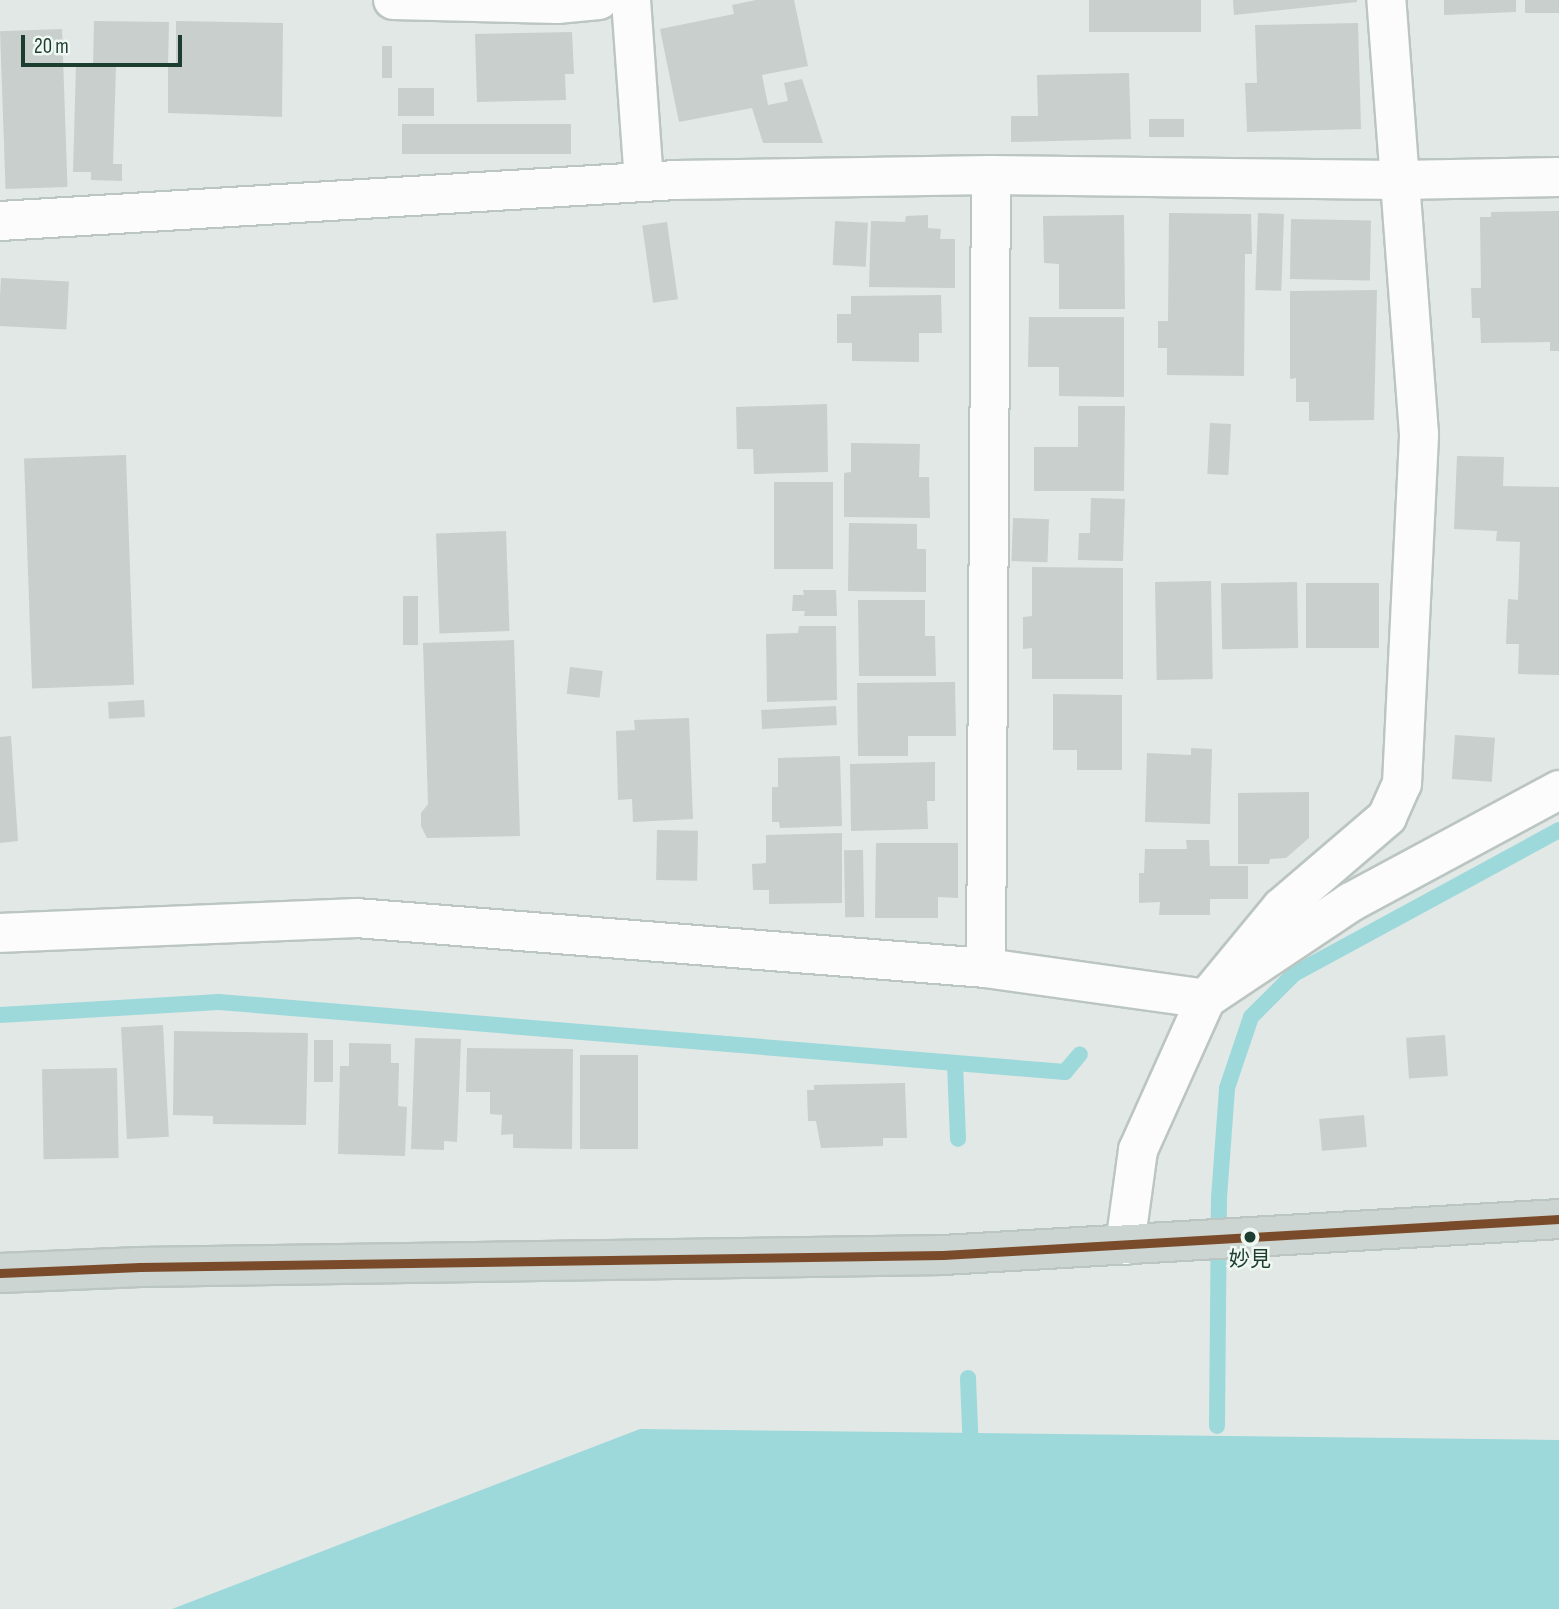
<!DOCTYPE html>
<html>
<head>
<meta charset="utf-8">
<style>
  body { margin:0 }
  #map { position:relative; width:1559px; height:1609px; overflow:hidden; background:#e2e8e5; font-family:"Sofia Sans Condensed","Noto Sans JP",sans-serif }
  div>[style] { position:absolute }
  .water>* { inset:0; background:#9dd9db }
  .stream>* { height:16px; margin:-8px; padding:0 8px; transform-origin:8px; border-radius:8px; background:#9dd9db }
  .building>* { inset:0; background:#c8cfcc; transform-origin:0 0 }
  .roads { filter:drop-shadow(2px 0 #bbc5c1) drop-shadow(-2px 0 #bbc5c1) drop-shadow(0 2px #bbc5c1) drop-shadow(0 -2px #bbc5c1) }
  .minor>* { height:38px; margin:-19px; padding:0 19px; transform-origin:19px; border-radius:19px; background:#fbfcfb }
  .primary>* { height:38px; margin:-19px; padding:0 19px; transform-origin:19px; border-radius:19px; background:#ccd5d1 }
  .bus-1>* { height:9px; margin:-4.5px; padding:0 4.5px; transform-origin:4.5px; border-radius:4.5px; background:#7a4b2a }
  .dots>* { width:19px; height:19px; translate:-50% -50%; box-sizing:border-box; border:4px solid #eff8f2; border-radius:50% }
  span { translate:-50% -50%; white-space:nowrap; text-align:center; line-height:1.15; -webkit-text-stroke:5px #eff8f2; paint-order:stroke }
  .bus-label { font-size:21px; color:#1e3d31 }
  .scale { position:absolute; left:21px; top:35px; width:161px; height:32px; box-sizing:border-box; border:4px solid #1e3d31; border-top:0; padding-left:9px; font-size:21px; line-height:24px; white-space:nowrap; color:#1e3d31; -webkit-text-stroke:5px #eff8f2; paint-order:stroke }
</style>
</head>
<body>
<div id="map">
  <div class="water">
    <div style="clip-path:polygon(640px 1429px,1559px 1440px,1559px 1609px,172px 1609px)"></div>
  </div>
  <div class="stream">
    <div style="left:0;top:1015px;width:219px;rotate:-3.4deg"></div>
    <div style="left:219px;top:1002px;width:849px;rotate:4.73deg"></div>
    <div style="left:1065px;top:1072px;width:23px;rotate:-50deg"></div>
    <div style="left:955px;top:1064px;width:75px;rotate:87.7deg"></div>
    <div style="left:968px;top:1378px;width:75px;rotate:87.7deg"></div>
    <div style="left:1217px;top:1426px;width:228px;rotate:-89.5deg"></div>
    <div style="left:1219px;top:1198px;width:110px;rotate:-85.8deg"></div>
    <div style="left:1227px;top:1088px;width:75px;rotate:-71.3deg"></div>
    <div style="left:1251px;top:1017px;width:61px;rotate:-45deg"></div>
    <div style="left:1294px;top:974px;width:302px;rotate:-28.5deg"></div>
  </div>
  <div class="building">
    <div style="clip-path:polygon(756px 0,794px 0,808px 66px,762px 75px,768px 105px,788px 101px,784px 83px,802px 79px,823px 143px,763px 143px,752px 108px,679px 122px,660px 29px,734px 14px,732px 5px)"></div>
    <div style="left:1089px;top:0;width:112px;height:32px"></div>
    <div style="clip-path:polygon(1233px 0,1357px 0,1357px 2px,1234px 15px)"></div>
    <div style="clip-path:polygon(1444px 0,1516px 0,1516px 12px,1444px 15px)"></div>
    <div style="left:1525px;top:0;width:34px;height:13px"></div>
    <div style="clip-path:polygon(94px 21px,169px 22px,168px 67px,176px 67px,176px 21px,283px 23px,282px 117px,168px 113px,168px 67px,116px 66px,113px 164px,122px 164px,122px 181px,91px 180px,91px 172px,73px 172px,76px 65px,93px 66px)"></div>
    <div style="clip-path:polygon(1358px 23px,1361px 129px,1247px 132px,1245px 83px,1257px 83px,1255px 25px)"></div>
    <div style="left:62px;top:29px;width:158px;height:62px;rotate:88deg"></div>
    <div style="clip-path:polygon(572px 32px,574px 74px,565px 74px,566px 100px,477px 102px,475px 34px)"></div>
    <div style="left:382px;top:46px;width:10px;height:32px"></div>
    <div style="clip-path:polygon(1129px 73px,1131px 139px,1011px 142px,1011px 116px,1038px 116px,1037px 75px)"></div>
    <div style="left:398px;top:88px;width:36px;height:28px"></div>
    <div style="left:1184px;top:119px;width:18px;height:35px;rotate:90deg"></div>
    <div style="left:402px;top:124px;width:169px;height:30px"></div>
    <div style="clip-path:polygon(1559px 211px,1559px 351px,1550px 351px,1550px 342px,1481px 343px,1480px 318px,1472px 318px,1471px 288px,1481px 288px,1480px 217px,1491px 217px,1491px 212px)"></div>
    <div style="clip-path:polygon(1169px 213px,1251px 214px,1252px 254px,1245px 254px,1244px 376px,1167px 375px,1167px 348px,1158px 348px,1158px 321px,1168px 321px)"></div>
    <div style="left:1258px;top:213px;width:26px;height:77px;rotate:2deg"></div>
    <div style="clip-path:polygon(928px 215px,928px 228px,941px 229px,940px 239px,955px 239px,955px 288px,869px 287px,871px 221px,905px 222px,906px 216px)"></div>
    <div style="clip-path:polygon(1124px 215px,1125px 309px,1059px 309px,1059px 264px,1044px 263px,1043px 216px)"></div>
    <div style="left:1291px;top:219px;width:80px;height:60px;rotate:1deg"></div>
    <div style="left:835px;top:221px;width:33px;height:44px;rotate:3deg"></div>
    <div style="left:667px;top:222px;width:78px;height:25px;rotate:82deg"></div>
    <div style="left:1px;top:278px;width:68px;height:48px;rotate:3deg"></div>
    <div style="clip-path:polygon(1377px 290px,1374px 420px,1309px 421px,1309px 402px,1296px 402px,1296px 378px,1290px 379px,1290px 291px)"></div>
    <div style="clip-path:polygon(941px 295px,942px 333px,919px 333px,919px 362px,852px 361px,852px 343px,837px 343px,837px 314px,851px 314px,851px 296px)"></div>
    <div style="clip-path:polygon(1029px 317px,1124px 317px,1124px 397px,1059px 396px,1059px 367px,1028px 367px)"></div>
    <div style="clip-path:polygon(827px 404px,828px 472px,754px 474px,753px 449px,737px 449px,736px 407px)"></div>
    <div style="clip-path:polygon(1078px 406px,1125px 406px,1124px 491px,1034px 491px,1034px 447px,1078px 447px)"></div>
    <div style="left:1210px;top:423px;width:21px;height:51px;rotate:3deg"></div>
    <div style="clip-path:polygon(851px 443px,920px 444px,919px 477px,929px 477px,930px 518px,844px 517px,844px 473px,851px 472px)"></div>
    <div style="left:126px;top:455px;width:230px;height:102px;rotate:88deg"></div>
    <div style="clip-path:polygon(1457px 456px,1504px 457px,1503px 486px,1559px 487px,1559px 675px,1518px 674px,1519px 644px,1506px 644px,1508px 599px,1518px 600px,1520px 542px,1496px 541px,1497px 531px,1454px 529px)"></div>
    <div style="left:774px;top:482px;width:59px;height:87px"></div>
    <div style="clip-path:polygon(1091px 498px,1125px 499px,1123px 561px,1078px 560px,1079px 533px,1090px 533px)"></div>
    <div style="left:1013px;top:518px;width:36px;height:43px;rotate:2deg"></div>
    <div style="clip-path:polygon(849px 523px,917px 524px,917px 549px,926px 549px,926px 592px,848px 591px)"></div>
    <div style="left:506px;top:531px;width:100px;height:70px;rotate:88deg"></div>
    <div style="clip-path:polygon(1032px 567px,1123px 568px,1123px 679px,1032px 679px,1032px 648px,1023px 649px,1023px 617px,1032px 616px)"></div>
    <div style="left:1211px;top:581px;width:98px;height:56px;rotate:89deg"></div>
    <div style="left:1297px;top:582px;width:66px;height:76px;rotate:89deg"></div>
    <div style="left:1306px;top:583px;width:73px;height:65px"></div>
    <div style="clip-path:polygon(803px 590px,836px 590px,837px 616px,804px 616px,805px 611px,792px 611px,793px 595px,804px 595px)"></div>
    <div style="left:403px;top:596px;width:15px;height:49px"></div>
    <div style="clip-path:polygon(858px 600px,925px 600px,925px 636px,935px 636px,936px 676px,859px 676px)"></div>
    <div style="clip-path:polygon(799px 626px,836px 626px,837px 700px,767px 702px,766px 634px,798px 633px)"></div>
    <div style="clip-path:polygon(514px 640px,520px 836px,427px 838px,421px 826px,421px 813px,428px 804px,423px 643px)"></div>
    <div style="left:570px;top:667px;width:33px;height:27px;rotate:7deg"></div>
    <div style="clip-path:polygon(955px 682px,956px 736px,908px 736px,908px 756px,858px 756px,857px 683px)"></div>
    <div style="clip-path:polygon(1053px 694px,1122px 695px,1122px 770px,1077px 770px,1077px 750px,1053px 750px)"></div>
    <div style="left:144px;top:700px;width:17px;height:36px;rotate:87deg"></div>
    <div style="left:836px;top:706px;width:19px;height:75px;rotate:87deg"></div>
    <div style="clip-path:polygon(689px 718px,693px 819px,633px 822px,632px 799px,618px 800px,616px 731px,635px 730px,634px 720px)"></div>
    <div style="left:1455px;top:735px;width:40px;height:44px;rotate:4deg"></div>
    <div style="clip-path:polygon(11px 736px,18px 841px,0 843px,0 737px)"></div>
    <div style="clip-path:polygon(1191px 748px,1212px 749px,1210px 824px,1145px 822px,1147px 753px,1191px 755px)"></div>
    <div style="clip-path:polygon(840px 756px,842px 826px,780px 828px,779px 822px,772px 822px,772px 787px,778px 787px,778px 758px)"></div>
    <div style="clip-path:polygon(935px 762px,935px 801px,927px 801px,928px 829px,851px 831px,850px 764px)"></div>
    <div style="clip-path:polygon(1309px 792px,1309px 838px,1286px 858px,1270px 859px,1269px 864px,1238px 864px,1238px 793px)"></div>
    <div style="left:657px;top:830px;width:41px;height:50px;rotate:1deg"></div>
    <div style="clip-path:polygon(842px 833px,842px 903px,769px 904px,769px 890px,753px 890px,752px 864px,766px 863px,766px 835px)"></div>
    <div style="clip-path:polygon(1186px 840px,1209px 840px,1210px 866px,1248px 866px,1248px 899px,1210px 899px,1210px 915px,1159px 915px,1160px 902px,1139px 903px,1139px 873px,1144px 873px,1145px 849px,1187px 849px)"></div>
    <div style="clip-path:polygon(876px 843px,958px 843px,958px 898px,938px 897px,938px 918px,875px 918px)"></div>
    <div style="left:863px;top:850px;width:67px;height:19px;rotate:89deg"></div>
    <div style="left:163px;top:1025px;width:112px;height:42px;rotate:87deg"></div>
    <div style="clip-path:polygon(174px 1031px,308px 1033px,306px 1125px,213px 1124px,213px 1116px,173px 1115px)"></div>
    <div style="left:1445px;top:1035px;width:41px;height:39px;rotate:86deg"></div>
    <div style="clip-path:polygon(415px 1038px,461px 1039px,457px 1142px,444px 1141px,444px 1150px,411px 1149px)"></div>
    <div style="left:314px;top:1040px;width:19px;height:42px"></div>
    <div style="clip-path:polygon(349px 1043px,391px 1044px,391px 1063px,399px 1063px,398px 1106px,407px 1107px,405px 1156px,338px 1154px,340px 1066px,349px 1066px)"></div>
    <div style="clip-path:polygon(467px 1048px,573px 1049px,572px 1149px,513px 1148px,513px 1134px,501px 1135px,502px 1115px,490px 1114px,490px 1092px,466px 1092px)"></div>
    <div style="left:580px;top:1055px;width:58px;height:94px"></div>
    <div style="left:117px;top:1068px;width:90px;height:75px;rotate:89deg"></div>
    <div style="clip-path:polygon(905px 1083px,907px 1138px,883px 1138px,883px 1146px,821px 1148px,816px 1121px,808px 1121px,807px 1090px,814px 1090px,814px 1085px)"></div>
    <div style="left:1364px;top:1115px;width:32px;height:45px;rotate:85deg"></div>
  </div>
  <div class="roads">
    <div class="minor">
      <div style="left:393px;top:0;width:164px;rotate:1.4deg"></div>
      <div style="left:557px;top:4px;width:42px;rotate:-5.4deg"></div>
      <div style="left:631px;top:0;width:182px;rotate:85.9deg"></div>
      <div style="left:0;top:221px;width:677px;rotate:-3.47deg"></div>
      <div style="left:676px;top:180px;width:315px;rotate:-0.9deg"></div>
      <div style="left:991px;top:175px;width:408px;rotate:0.7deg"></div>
      <div style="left:1399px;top:180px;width:160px;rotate:-1.1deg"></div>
      <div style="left:0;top:933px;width:356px;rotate:-2.4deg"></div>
      <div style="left:356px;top:918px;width:632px;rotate:4.54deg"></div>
      <div style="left:986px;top:968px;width:222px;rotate:8deg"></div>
      <div style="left:1206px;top:999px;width:174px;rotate:-33.8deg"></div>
      <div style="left:1351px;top:902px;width:236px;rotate:-28.3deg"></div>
      <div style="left:986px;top:968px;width:793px;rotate:-89.64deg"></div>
      <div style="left:1125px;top:1245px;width:96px;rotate:-82.2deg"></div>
      <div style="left:1138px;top:1150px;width:166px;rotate:-65.8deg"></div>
      <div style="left:1206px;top:999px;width:118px;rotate:-50.5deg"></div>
      <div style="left:1281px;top:908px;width:140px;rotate:-40.6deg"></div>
      <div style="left:1387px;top:817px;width:36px;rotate:-66deg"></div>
      <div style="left:1402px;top:784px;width:350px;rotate:-87.2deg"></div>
      <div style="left:1419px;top:434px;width:435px;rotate:-94.3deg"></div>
    </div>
    <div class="primary">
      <div style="left:0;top:1273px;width:140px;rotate:-2.5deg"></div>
      <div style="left:140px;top:1267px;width:803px;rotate:-0.86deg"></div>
      <div style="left:943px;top:1255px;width:617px;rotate:-3.34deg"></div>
    </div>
  </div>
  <div class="bus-1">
    <div style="left:0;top:1273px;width:140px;rotate:-2.5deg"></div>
    <div style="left:140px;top:1267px;width:803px;rotate:-0.86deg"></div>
    <div style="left:943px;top:1255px;width:617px;rotate:-3.34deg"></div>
  </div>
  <div class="dots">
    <div style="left:1250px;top:1237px;background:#1e3d31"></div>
  </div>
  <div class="bus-label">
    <span style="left:1250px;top:1260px">妙見</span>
  </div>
  <div class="scale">20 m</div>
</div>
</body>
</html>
